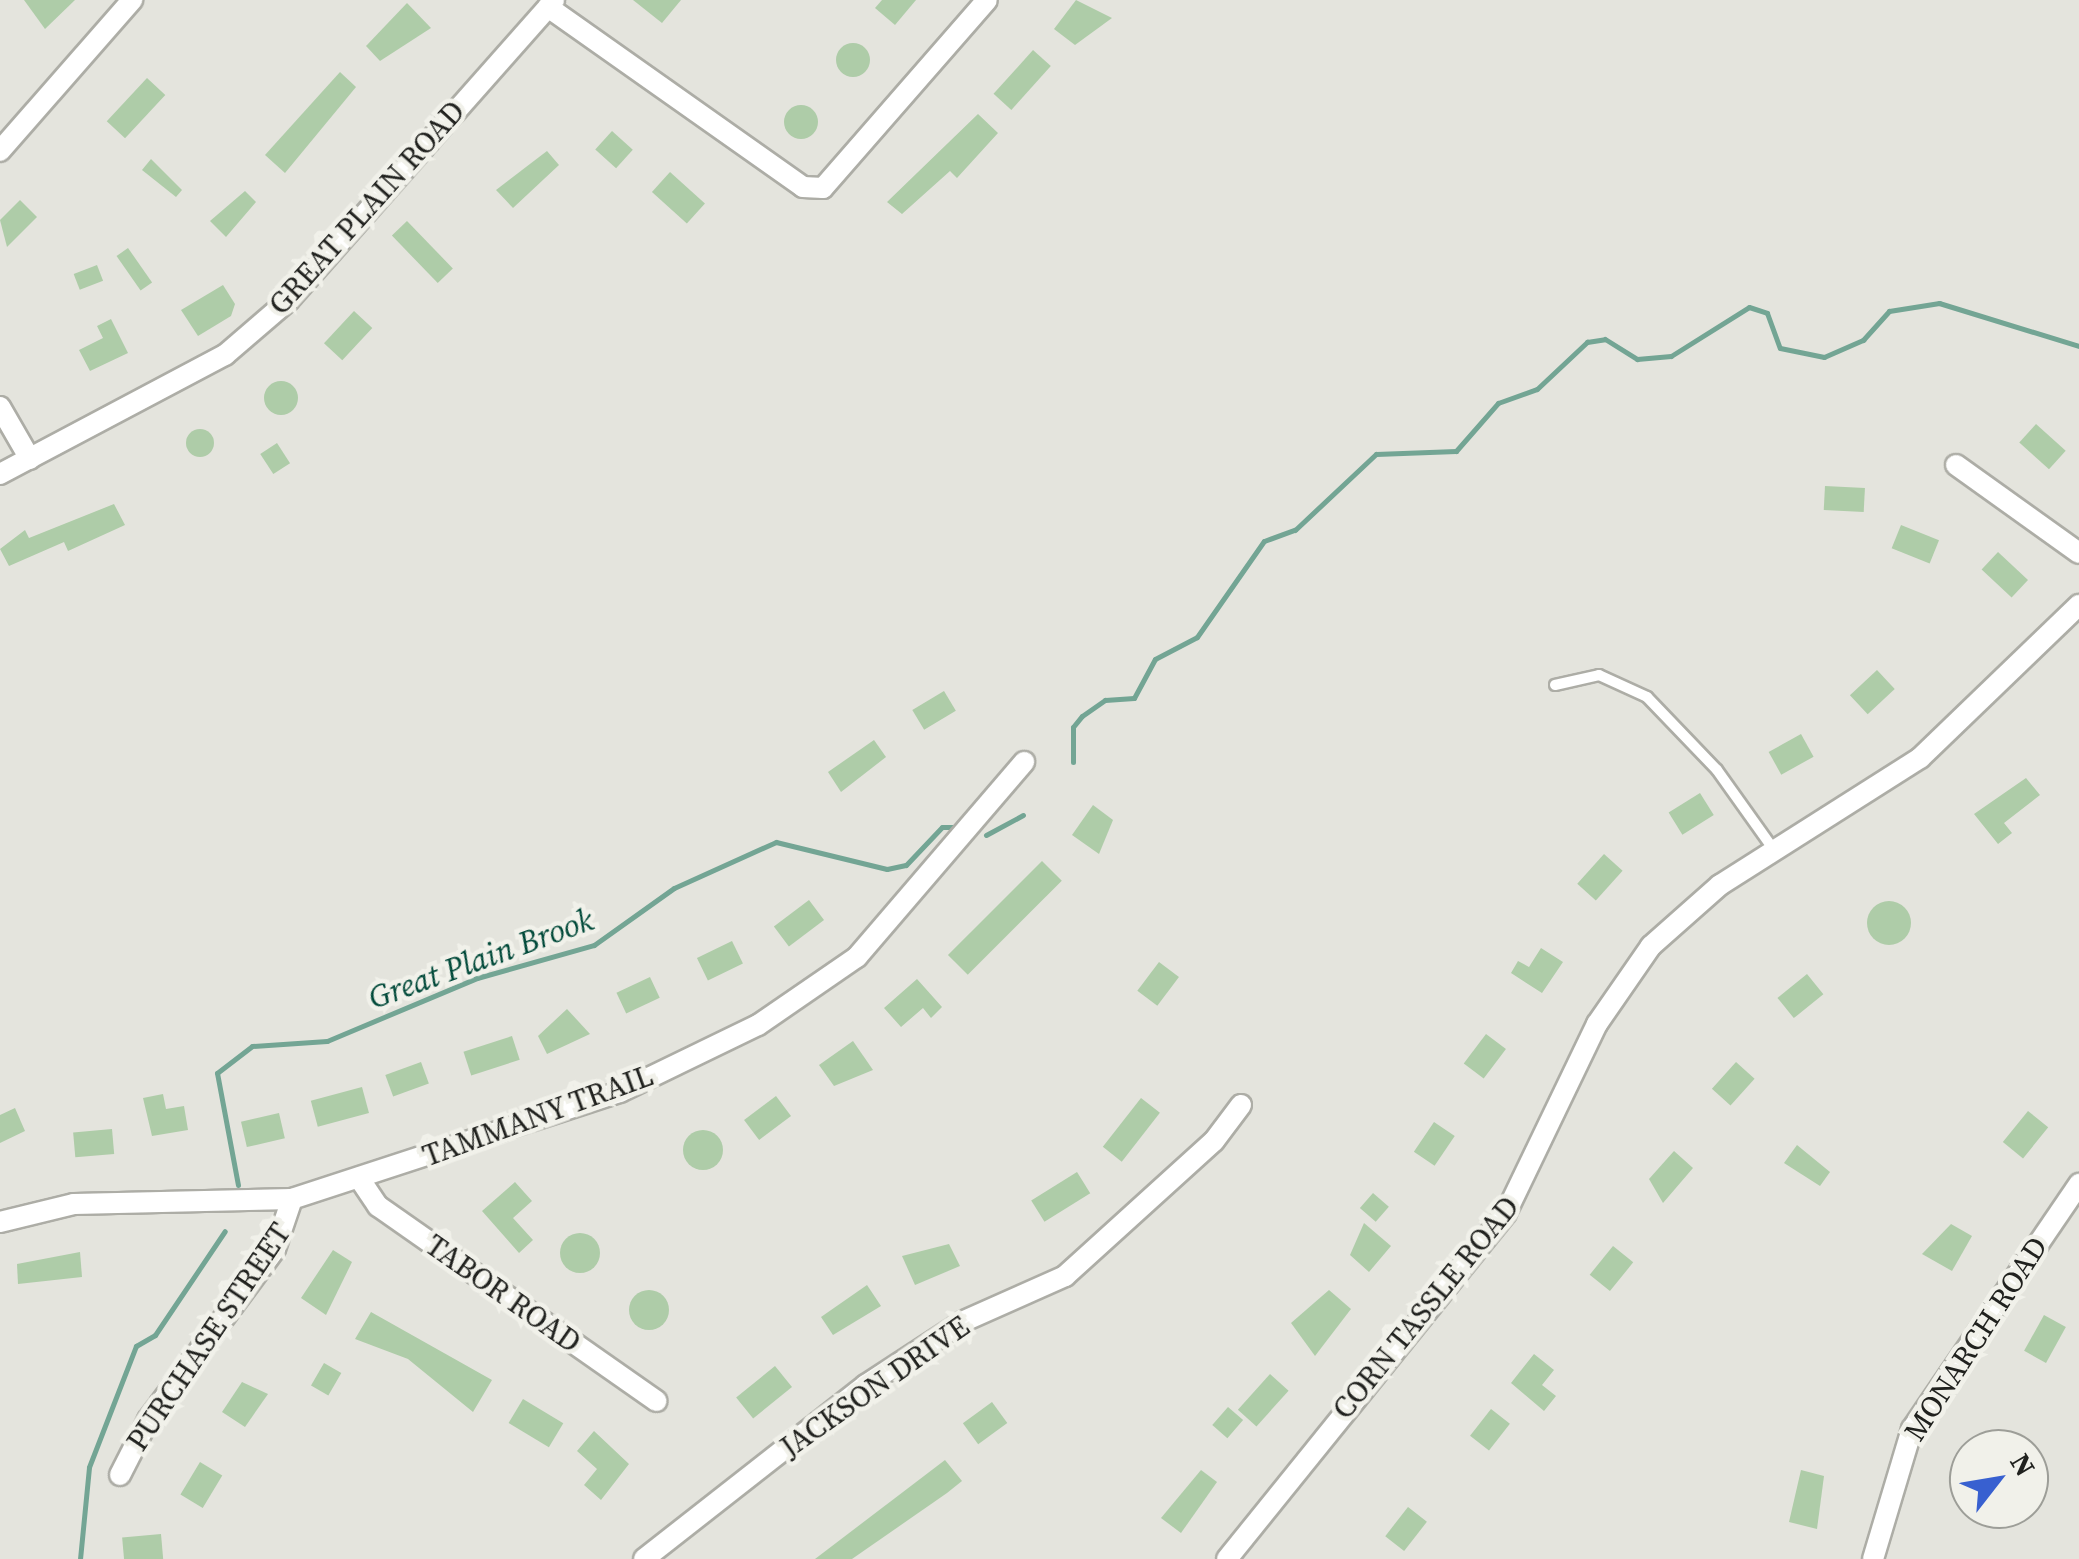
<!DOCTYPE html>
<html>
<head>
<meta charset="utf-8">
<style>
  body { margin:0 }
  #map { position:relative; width:2079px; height:1559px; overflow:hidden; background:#e4e4dd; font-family:"Source Serif 4",serif }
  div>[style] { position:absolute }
  .stream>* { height:5px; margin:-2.5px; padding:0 2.5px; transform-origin:2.5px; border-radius:2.5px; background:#73a594 }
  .building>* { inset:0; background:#aecca8; transform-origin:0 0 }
  .round { border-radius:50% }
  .roads { filter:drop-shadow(2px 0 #adada6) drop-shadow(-2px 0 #adada6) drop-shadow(0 2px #adada6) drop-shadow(0 -2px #adada6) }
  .lane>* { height:10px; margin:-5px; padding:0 5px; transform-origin:5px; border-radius:5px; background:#fff }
  .street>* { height:20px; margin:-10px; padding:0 10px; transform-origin:10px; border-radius:10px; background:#fff }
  span { translate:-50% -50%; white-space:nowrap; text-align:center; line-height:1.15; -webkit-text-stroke:9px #f1f1ea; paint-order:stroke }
  .street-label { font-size:30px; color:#20211e }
  .water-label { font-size:32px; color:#004939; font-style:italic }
  .north { position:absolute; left:1949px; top:1429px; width:100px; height:100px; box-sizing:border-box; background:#f1f1ea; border:2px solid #9d9e98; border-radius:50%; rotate:59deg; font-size:28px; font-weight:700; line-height:40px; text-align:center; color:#20211e }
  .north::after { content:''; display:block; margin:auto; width:35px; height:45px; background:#3860d0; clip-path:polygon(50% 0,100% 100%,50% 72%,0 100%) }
</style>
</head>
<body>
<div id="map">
  <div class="stream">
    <div style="left:1073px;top:762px;width:35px;rotate:-90deg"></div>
    <div style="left:1073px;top:727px;width:14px;rotate:-51deg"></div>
    <div style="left:1082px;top:716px;width:28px;rotate:-35deg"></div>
    <div style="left:1105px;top:700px;width:29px;rotate:-4deg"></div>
    <div style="left:1134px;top:698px;width:44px;rotate:-61.7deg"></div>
    <div style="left:1155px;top:659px;width:47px;rotate:-27.6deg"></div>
    <div style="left:1197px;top:637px;width:117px;rotate:-55.1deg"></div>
    <div style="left:1264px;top:541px;width:33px;rotate:-20deg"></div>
    <div style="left:1295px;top:530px;width:111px;rotate:-43.2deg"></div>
    <div style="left:1376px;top:454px;width:80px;rotate:-2.1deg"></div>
    <div style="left:1456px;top:451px;width:64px;rotate:-48.8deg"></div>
    <div style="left:1498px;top:403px;width:41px;rotate:-19.7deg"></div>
    <div style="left:1537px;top:389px;width:69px;rotate:-43.2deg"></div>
    <div style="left:1587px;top:342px;width:18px;rotate:-9deg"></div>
    <div style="left:1605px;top:339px;width:38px;rotate:32deg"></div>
    <div style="left:1637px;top:359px;width:34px;rotate:-5deg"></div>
    <div style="left:1671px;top:356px;width:92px;rotate:-32.1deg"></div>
    <div style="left:1749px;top:307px;width:19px;rotate:18deg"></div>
    <div style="left:1767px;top:313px;width:37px;rotate:70deg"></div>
    <div style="left:1780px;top:348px;width:45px;rotate:11.6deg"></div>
    <div style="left:1824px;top:357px;width:43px;rotate:-23.6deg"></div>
    <div style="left:1863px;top:340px;width:39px;rotate:-48deg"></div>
    <div style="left:1889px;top:311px;width:51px;rotate:-9.1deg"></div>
    <div style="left:1939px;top:303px;width:146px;rotate:17.1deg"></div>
    <div style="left:986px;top:835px;width:42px;rotate:-28.4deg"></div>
    <div style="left:238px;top:1185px;width:114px;rotate:-100.6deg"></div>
    <div style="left:217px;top:1073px;width:44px;rotate:-37.6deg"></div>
    <div style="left:252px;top:1046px;width:75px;rotate:-3.8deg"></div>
    <div style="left:327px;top:1041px;width:163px;rotate:-22.8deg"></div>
    <div style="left:477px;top:978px;width:122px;rotate:-15.8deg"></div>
    <div style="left:594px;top:945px;width:98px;rotate:-35.5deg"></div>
    <div style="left:674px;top:888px;width:112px;rotate:-24.3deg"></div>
    <div style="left:776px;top:842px;width:114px;rotate:13.7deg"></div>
    <div style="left:887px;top:869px;width:19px;rotate:-12deg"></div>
    <div style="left:906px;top:865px;width:52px;rotate:-46.5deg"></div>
    <div style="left:942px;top:827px;width:16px"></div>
    <div style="left:80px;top:1559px;width:92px;rotate:-84.4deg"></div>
    <div style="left:89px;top:1467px;width:130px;rotate:-68.8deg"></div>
    <div style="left:136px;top:1346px;width:22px;rotate:-30deg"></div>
    <div style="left:155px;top:1335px;width:125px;rotate:-56.1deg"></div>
  </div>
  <div class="building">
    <div style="clip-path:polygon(24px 0,75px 0,45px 29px)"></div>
    <div style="clip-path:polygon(633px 0,681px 0,662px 23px)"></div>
    <div style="clip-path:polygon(882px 0,916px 0,895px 25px,875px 8px)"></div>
    <div style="clip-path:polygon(1076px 0,1112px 18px,1075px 45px,1054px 29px)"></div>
    <div style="clip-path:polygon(407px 3px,431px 28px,380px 61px,366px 46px)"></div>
    <div class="round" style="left:836px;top:43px;width:34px;height:34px"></div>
    <div style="left:1033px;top:50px;width:24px;height:59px;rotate:42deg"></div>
    <div style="clip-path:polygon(340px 72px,356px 87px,285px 173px,265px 155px)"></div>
    <div style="left:147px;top:78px;width:25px;height:59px;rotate:43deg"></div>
    <div class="round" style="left:784px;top:105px;width:34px;height:34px"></div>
    <div style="clip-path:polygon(978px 114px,998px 133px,957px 178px,950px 171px,902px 214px,887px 202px)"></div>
    <div style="left:612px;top:131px;width:28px;height:25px;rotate:42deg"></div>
    <div style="clip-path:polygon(547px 151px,559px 165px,513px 208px,496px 190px)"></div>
    <div style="clip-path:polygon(151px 159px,182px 190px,176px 197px,142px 170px)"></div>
    <div style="left:670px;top:172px;width:47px;height:27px;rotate:42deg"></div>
    <div style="clip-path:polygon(245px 191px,256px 202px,226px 237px,210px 221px)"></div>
    <div style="clip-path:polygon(20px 200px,37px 217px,7px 247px,0 220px)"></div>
    <div style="left:407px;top:221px;width:66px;height:21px;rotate:46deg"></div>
    <div style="left:128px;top:248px;width:42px;height:14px;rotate:55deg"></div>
    <div style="left:97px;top:265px;width:17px;height:25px;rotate:69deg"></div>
    <div style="clip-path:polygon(223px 285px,235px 304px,231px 316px,198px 336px,181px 310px)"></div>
    <div style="left:354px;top:311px;width:25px;height:44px;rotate:43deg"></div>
    <div style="clip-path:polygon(111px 319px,128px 353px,90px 371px,79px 350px,103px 338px,97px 326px)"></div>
    <div class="round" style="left:264px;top:381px;width:34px;height:34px"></div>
    <div style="left:2036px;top:424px;width:40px;height:25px;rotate:42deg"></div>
    <div class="round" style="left:186px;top:429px;width:28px;height:28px"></div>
    <div style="left:277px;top:443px;width:24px;height:20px;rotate:57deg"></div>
    <div style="left:1825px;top:486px;width:40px;height:24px;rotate:3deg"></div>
    <div style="clip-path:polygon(114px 504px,125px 525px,68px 551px,64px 542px,9px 566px,0 549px,25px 530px,29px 538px)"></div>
    <div style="left:1901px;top:525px;width:41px;height:25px;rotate:22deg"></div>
    <div style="left:1998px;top:552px;width:41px;height:24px;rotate:43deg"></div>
    <div style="left:1877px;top:670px;width:26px;height:37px;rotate:47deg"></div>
    <div style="left:944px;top:691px;width:23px;height:37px;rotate:59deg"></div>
    <div style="left:1801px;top:734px;width:26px;height:37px;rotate:61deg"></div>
    <div style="clip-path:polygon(874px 740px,886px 757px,841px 792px,828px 772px)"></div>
    <div style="clip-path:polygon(2026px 778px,2040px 795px,2004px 823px,2012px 833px,1998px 844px,1974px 814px)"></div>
    <div style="left:1700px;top:793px;width:26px;height:37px;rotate:58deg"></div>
    <div style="clip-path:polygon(1093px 805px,1113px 820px,1099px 854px,1072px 835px)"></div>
    <div style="left:1604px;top:854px;width:25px;height:40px;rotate:42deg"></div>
    <div style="left:1042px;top:861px;width:28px;height:133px;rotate:45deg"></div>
    <div style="left:809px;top:900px;width:25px;height:44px;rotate:53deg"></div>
    <div class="round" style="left:1867px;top:901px;width:44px;height:44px"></div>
    <div style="left:732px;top:941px;width:25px;height:39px;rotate:64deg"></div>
    <div style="clip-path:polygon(1541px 948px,1563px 962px,1542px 993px,1511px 973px,1518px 961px,1529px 967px)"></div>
    <div style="left:1159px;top:962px;width:25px;height:36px;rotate:37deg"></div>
    <div style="left:1807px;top:974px;width:26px;height:38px;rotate:51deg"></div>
    <div style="left:650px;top:977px;width:23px;height:37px;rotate:65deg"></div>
    <div style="clip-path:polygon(917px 979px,942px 1007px,931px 1018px,923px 1008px,901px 1027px,884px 1008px)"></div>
    <div style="clip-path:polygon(567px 1009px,590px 1034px,547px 1054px,538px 1036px)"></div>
    <div style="left:1486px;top:1034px;width:25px;height:37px;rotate:37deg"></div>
    <div style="left:512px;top:1036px;width:25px;height:51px;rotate:72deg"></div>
    <div style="clip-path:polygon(853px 1041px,873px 1070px,834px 1086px,819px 1065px)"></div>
    <div style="left:421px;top:1062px;width:23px;height:38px;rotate:70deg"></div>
    <div style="left:1736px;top:1062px;width:25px;height:36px;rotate:42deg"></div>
    <div style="left:362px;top:1087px;width:27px;height:53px;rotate:75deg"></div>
    <div style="clip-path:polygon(163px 1094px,166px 1109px,184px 1106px,188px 1130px,152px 1136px,143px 1098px)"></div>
    <div style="left:776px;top:1096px;width:25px;height:40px;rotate:53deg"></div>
    <div style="left:1141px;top:1098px;width:24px;height:62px;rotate:38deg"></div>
    <div style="clip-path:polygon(15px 1108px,25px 1131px,0 1143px,0 1115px)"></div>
    <div style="left:2028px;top:1111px;width:26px;height:40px;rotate:39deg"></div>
    <div style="left:279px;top:1113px;width:26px;height:39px;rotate:77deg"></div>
    <div style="left:1434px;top:1122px;width:25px;height:36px;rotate:34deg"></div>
    <div style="left:112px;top:1129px;width:25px;height:39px;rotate:85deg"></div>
    <div class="round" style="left:683px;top:1130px;width:40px;height:40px"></div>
    <div style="clip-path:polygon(1797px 1145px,1830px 1172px,1820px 1186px,1784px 1163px)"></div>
    <div style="clip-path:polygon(1674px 1151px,1693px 1168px,1663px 1203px,1649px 1179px)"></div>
    <div style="left:1077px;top:1172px;width:25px;height:54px;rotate:58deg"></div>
    <div style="clip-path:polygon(515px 1182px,532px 1201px,513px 1218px,533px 1240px,519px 1253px,482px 1211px)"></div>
    <div style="left:1373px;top:1193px;width:21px;height:20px;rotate:41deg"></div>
    <div style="clip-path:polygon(1364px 1223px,1391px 1246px,1369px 1272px,1350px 1255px)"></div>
    <div style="clip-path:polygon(1951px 1224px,1972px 1236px,1952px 1271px,1922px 1254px)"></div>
    <div class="round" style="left:560px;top:1233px;width:40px;height:40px"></div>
    <div style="clip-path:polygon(949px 1244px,960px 1266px,915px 1285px,902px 1256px)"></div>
    <div style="left:1613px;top:1246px;width:26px;height:37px;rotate:39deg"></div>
    <div style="clip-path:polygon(333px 1250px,352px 1262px,326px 1315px,301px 1298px)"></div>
    <div style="clip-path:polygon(80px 1252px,82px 1277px,18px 1284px,17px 1264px)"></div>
    <div style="clip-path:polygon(867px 1285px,881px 1306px,833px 1335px,821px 1317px)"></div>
    <div class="round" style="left:629px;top:1290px;width:40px;height:40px"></div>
    <div style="clip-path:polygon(1329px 1290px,1351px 1309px,1315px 1356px,1291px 1323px)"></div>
    <div style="clip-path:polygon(371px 1312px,492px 1380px,473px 1412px,408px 1359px,355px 1339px)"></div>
    <div style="left:2044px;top:1315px;width:25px;height:41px;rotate:29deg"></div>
    <div style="clip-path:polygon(1534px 1354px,1554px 1370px,1542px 1385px,1556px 1396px,1544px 1411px,1511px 1383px)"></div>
    <div style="left:324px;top:1363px;width:20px;height:26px;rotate:30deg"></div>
    <div style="left:775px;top:1366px;width:27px;height:50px;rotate:51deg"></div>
    <div style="left:1270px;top:1374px;width:25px;height:48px;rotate:42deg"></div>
    <div style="clip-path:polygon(242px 1382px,268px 1394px,245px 1427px,222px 1412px)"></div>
    <div style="left:523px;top:1399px;width:47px;height:28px;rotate:31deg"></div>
    <div style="left:992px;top:1402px;width:26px;height:36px;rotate:54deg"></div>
    <div style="left:1228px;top:1407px;width:20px;height:24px;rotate:41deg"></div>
    <div style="left:1491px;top:1409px;width:24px;height:34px;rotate:38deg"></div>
    <div style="clip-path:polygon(594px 1431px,629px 1464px,601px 1500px,584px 1485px,597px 1469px,577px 1451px)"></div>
    <div style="clip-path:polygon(945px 1460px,962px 1481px,947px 1493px,852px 1559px,815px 1559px)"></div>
    <div style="left:200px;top:1462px;width:26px;height:38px;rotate:31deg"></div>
    <div style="clip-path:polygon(1201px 1470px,1217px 1482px,1181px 1533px,1161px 1518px)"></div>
    <div style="clip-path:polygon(1801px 1470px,1824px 1476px,1817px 1529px,1789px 1522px)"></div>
    <div style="left:1408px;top:1507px;width:24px;height:37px;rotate:38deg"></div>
    <div style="left:161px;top:1534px;width:25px;height:39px;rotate:85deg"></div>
  </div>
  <div class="roads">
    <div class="lane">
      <div style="left:1555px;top:685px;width:45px;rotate:-12.8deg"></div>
      <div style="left:1599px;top:675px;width:53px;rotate:24.6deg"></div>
      <div style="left:1647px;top:697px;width:101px;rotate:46.2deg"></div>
      <div style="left:1717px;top:770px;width:98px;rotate:54.5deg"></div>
    </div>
    <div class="street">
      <div style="left:548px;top:7px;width:312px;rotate:35.2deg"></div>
      <div style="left:803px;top:187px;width:20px;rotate:3deg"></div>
      <div style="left:823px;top:188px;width:249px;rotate:-48.9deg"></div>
      <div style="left:0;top:151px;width:201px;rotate:-48.8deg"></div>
      <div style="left:0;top:407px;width:60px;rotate:60deg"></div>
      <div style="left:1956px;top:465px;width:151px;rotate:35.6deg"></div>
      <div style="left:0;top:474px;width:255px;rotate:-27.9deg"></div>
      <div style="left:225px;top:355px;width:84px;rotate:-40.7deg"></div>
      <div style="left:289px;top:300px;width:400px;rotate:-48.5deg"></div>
      <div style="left:359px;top:1178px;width:34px;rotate:56deg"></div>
      <div style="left:378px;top:1206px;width:340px;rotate:35deg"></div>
      <div style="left:0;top:1222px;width:76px;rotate:-13.7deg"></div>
      <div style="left:74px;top:1204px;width:218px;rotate:-1.3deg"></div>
      <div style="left:292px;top:1199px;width:345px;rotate:-18.1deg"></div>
      <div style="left:620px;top:1092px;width:153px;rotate:-25.9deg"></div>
      <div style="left:758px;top:1025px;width:120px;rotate:-34.5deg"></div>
      <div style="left:857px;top:957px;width:257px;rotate:-49.4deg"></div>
      <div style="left:120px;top:1475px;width:62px;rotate:-63deg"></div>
      <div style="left:148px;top:1420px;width:213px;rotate:-53.4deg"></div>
      <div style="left:275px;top:1249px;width:53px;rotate:-71.2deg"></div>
      <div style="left:644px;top:1559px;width:282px;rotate:-38.1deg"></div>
      <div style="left:866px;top:1385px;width:117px;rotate:-33.1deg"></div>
      <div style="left:964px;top:1321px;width:111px;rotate:-24deg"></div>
      <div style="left:1065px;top:1276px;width:201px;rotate:-42.2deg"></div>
      <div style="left:1214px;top:1141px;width:45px;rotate:-53.1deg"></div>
      <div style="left:1227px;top:1559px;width:444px;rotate:-51.1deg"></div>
      <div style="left:1506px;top:1213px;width:210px;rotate:-64.3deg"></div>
      <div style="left:1597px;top:1024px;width:95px;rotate:-55.3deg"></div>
      <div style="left:1651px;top:946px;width:92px;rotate:-41.5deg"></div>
      <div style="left:1720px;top:885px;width:237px;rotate:-32.4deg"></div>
      <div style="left:1920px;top:758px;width:221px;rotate:-43.9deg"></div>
      <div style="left:1873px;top:1559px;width:136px;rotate:-73.3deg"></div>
      <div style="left:1912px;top:1429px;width:297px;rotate:-55.7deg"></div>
    </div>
  </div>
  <div class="street-label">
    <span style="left:367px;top:208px;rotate:-48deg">GREAT PLAIN ROAD</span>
    <span style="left:538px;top:1116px;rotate:-20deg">TAMMANY TRAIL</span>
    <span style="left:503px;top:1294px;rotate:35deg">TABOR ROAD</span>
    <span style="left:1426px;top:1308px;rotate:-51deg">CORN TASSLE ROAD</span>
    <span style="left:209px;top:1337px;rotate:-56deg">PURCHASE STREET</span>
    <span style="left:1976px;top:1339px;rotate:-57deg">MONARCH ROAD</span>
    <span style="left:875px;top:1387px;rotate:-35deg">JACKSON DRIVE</span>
  </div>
  <div class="water-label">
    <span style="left:481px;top:959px;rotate:-20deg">Great Plain Brook</span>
  </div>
  <div class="north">N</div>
</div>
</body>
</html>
